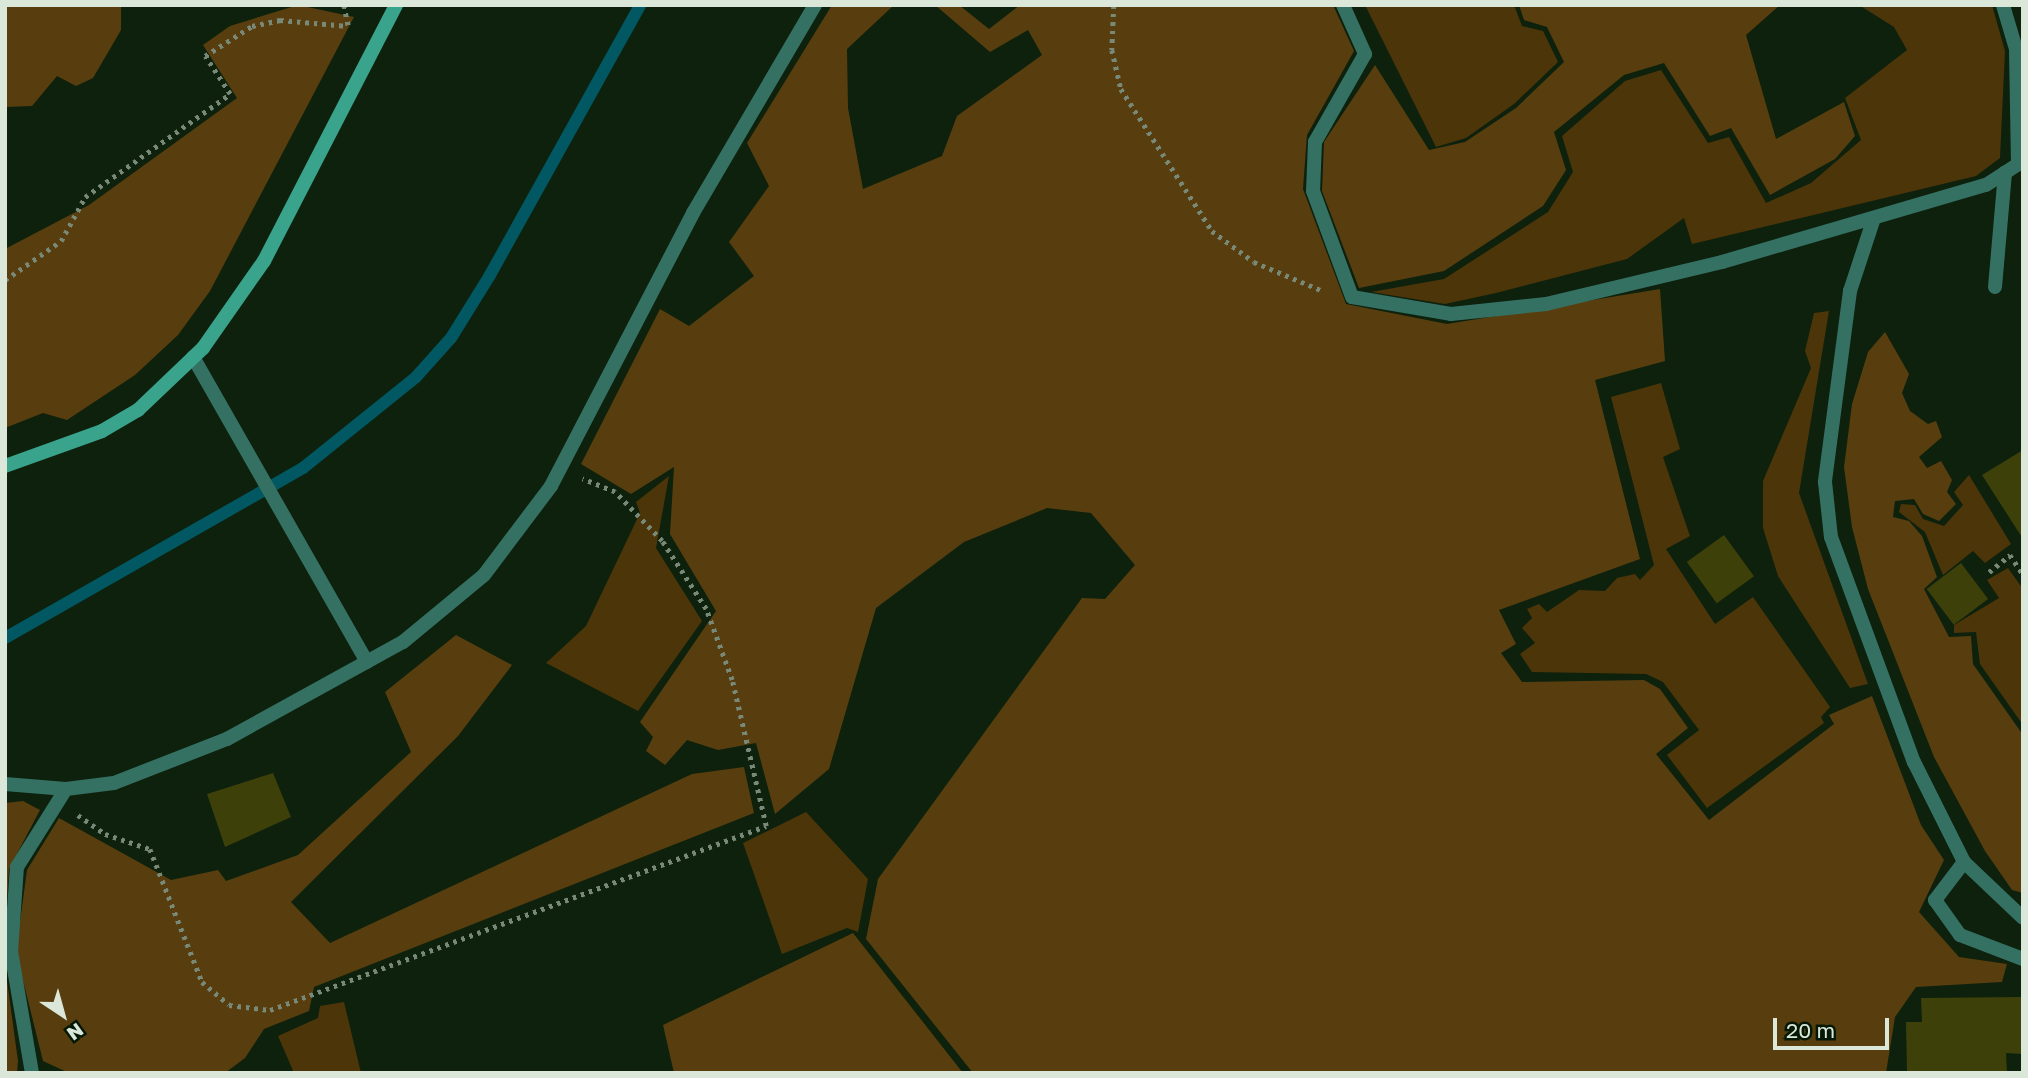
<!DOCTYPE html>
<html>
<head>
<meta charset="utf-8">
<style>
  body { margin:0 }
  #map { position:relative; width:2028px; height:1078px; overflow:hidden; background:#0d210d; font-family:"Golos Text",sans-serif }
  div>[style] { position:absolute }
  .green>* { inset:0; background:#4c3509 }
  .forest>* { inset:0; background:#583e0e }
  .stream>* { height:12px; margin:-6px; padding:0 6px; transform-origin:6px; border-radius:6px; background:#025862 }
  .building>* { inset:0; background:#3e400a; transform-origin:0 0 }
  .path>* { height:4.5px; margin-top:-2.25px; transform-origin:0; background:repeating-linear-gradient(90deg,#798978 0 3.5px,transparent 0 8.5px) }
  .lane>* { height:14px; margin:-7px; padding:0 7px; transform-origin:7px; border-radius:7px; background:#357163 }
  .street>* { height:14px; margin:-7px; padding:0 7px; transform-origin:7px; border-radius:7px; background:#357163 }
  .secondary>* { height:14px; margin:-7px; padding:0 7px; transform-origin:7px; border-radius:7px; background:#39a38c }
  span { translate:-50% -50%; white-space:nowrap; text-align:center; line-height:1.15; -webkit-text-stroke:6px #041805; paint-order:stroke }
  .frame { position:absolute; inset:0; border:7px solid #dae7d9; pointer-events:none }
  .north { position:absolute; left:28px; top:980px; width:70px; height:70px; -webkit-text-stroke:5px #041805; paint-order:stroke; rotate:144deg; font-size:19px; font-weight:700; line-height:28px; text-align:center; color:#dae7d9 }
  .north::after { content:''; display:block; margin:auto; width:24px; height:32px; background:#dae7d9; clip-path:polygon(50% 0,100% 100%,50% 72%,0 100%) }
  .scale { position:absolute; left:1773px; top:1018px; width:116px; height:32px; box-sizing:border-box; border:4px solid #dae7d9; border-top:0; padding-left:9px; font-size:21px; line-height:24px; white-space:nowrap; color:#dae7d9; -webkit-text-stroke:5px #041805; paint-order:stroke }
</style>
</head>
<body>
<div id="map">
  <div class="green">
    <div style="clip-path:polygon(1365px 5px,1514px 5px,1522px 26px,1543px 31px,1558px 62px,1514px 104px,1466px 138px,1436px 147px)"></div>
    <div style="clip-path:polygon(1859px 5px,1992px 5px,2005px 51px,2000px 158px,1976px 176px,1692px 244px,1684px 218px,1627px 259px,1496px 293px,1445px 304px,1371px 292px,1444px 279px,1548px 212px,1573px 172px,1562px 136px,1625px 81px,1661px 70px,1708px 143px,1729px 137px,1766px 203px,1811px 183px,1861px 140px,1845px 98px,1907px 50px,1894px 27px)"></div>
    <div style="clip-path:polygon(1829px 311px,1799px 493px,1868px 684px,1850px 688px,1778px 576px,1763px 528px,1763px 481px,1811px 368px,1805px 351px,1814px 313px)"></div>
    <div style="clip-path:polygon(1661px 383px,1680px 449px,1663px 457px,1690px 536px,1666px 549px,1715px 624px,1753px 597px,1830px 707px,1821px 717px,1824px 723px,1707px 808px,1667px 755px,1699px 730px,1663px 682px,1646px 674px,1532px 672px,1520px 654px,1535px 643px,1522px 628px,1532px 618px,1527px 609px,1539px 604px,1547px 612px,1579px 590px,1605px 591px,1617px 578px,1635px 574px,1640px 580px,1654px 565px,1611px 397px)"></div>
    <div style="clip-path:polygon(1969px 475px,2011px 544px,1985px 563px,1973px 551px,1943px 575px,1925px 532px,1899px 512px,1901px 504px,1915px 505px,1923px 519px,1944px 526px,1963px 505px,1954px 492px)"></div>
    <div style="clip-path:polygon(669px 476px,656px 548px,702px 621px,638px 711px,546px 663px,586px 626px,640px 513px,636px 502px)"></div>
    <div style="clip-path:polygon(2008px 568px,2023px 589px,2023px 725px,1980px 664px,1976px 632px,1954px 633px,1954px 625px,1999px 598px,1987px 580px)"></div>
    <div style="clip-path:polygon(806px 812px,868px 879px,858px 932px,847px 928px,782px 954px,743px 843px)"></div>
    <div style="clip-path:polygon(344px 1002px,361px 1073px,294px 1073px,278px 1036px,318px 1018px,320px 1006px)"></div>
  </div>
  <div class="forest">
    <div style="clip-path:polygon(5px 5px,121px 5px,121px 30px,93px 78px,76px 86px,57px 76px,32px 106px,5px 107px)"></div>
    <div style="clip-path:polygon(298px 5px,354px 17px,210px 291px,178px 335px,135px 375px,67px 420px,43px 413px,5px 428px,5px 249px,89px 205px,237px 98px,203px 45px,230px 26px)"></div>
    <div style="clip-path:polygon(832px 5px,894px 5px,847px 49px,848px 108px,863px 189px,942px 156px,957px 116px,1042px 55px,1028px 30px,990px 52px,935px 5px,959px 5px,989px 29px,1020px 5px,1333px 5px,1354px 51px,1307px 135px,1303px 189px,1346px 304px,1447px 324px,1660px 289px,1665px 361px,1595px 380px,1640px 559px,1499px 610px,1516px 644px,1501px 653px,1522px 682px,1644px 680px,1660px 689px,1688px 728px,1656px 754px,1709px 820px,1834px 724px,1829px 715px,1872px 696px,1921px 825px,1944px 860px,1919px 912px,1959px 957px,2007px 964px,2002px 982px,1916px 987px,1895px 1017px,1886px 1073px,973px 1073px,866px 939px,878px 879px,1082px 598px,1105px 599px,1135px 565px,1091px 513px,1047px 508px,964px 542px,876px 608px,829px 769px,775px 814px,756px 743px,718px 750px,687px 740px,665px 765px,646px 751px,653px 737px,640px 722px,716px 611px,670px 534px,674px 467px,631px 494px,581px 464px,660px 309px,689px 326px,754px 276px,729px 242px,769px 186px,747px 143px)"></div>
    <div style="clip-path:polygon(1519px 5px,1780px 5px,1746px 35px,1776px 139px,1844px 102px,1855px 136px,1835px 159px,1770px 195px,1731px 128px,1710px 136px,1664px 63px,1624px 75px,1554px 132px,1566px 170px,1543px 206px,1444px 271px,1359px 288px,1322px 191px,1324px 142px,1375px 65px,1429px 150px,1465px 142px,1516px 108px,1564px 62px,1547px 27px,1524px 20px)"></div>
    <div style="clip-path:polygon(1885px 332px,1909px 374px,1902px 393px,1910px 411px,1928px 424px,1936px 421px,1942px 437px,1919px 457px,1927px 468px,1941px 461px,1952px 480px,1947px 492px,1956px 504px,1939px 521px,1923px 514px,1914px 499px,1895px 501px,1893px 517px,1909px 521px,1922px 536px,1937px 577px,1924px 589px,1949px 637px,1971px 636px,1973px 664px,2023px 735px,2023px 893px,2012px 890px,1985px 851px,1934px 757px,1868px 589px,1852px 527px,1844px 467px,1852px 404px,1868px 352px)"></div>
    <div style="clip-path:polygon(456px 635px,512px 665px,458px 736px,291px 902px,330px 943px,692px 774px,744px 767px,754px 813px,314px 987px,309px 1011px,264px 1029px,245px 1058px,225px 1073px,69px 1073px,43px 1061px,16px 952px,27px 870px,59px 818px,171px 880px,218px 870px,226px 881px,298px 855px,411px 752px,385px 692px)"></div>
    <div style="clip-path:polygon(23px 801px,40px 810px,9px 869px,5px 933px,5px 803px)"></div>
    <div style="clip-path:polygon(853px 933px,963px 1073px,674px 1073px,663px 1025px)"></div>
    <div style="clip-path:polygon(5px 966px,18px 1061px,17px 1073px,5px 1073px)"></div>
  </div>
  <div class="stream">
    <div style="left:5px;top:638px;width:343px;rotate:-29.7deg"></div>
    <div style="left:303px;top:468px;width:145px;rotate:-38.8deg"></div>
    <div style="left:416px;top:377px;width:52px;rotate:-48.1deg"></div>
    <div style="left:451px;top:338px;width:74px;rotate:-58.2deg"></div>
    <div style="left:490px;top:275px;width:309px;rotate:-60.9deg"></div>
  </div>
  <div class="building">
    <div style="clip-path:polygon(2023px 450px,2023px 539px,1982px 475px)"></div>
    <div style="left:1724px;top:535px;width:51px;height:46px;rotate:54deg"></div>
    <div style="left:1961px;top:563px;width:45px;height:43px;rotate:53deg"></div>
    <div style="clip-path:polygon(273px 773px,291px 817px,225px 847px,207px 794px)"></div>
    <div style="clip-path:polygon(2023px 997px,2022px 1054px,2006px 1053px,2007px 1073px,1907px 1073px,1906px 1022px,1922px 1022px,1921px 998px)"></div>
  </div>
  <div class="path">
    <div style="left:344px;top:5px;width:24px;rotate:78deg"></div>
    <div style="left:1114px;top:5px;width:45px;rotate:92.5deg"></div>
    <div style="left:1112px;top:50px;width:40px;rotate:77deg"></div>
    <div style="left:1121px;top:89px;width:169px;rotate:57.3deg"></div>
    <div style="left:1212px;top:231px;width:52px;rotate:36.4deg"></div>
    <div style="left:1254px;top:262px;width:75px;rotate:22.8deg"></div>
    <div style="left:5px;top:280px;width:68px;rotate:-34.9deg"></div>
    <div style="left:61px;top:241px;width:50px;rotate:-61.4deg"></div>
    <div style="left:85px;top:197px;width:178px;rotate:-35.4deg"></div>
    <div style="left:230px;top:94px;width:45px;rotate:-123.3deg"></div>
    <div style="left:205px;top:56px;width:56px;rotate:-32.6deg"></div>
    <div style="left:252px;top:26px;width:29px;rotate:-12deg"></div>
    <div style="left:280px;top:20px;width:68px;rotate:5deg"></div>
    <div style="left:1989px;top:572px;width:27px;rotate:-39deg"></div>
    <div style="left:2010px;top:555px;width:23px;rotate:56deg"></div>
    <div style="left:78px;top:815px;width:33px;rotate:35deg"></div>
    <div style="left:105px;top:834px;width:47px;rotate:18.4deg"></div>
    <div style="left:150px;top:849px;width:143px;rotate:68.6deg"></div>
    <div style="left:202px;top:982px;width:35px;rotate:40deg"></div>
    <div style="left:229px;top:1005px;width:41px;rotate:7deg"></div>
    <div style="left:270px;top:1010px;width:529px;rotate:-20.35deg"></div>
    <div style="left:766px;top:826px;width:150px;rotate:-103.1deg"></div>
    <div style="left:732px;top:680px;width:76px;rotate:-110.1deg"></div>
    <div style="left:706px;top:609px;width:81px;rotate:-122.9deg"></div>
    <div style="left:662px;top:541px;width:68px;rotate:-133.8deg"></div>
    <div style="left:615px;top:492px;width:35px;rotate:-158deg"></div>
  </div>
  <div class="lane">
    <div style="left:1343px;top:5px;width:54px;rotate:65.8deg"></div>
    <div style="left:1365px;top:54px;width:101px;rotate:119.6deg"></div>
    <div style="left:1315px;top:142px;width:49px;rotate:92.3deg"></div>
    <div style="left:1313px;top:191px;width:113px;rotate:69.8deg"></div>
    <div style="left:1995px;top:287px;width:115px;rotate:-85deg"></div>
    <div style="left:1964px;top:862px;width:48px;rotate:127.3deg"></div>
    <div style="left:1935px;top:900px;width:43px;rotate:54.5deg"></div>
    <div style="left:1960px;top:935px;width:67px;rotate:20.9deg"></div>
    <div style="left:32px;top:1073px;width:123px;rotate:-99.8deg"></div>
    <div style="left:11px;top:952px;width:85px;rotate:-86deg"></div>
    <div style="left:17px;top:867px;width:92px;rotate:-57.9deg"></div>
  </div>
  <div class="street">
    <div style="left:1874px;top:218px;width:77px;rotate:108.2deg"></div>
    <div style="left:1850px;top:291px;width:193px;rotate:97.5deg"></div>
    <div style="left:1825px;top:482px;width:55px;rotate:83.8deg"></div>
    <div style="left:1831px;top:537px;width:240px;rotate:69.8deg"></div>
    <div style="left:1914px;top:762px;width:112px;rotate:63.4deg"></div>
    <div style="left:1964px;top:862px;width:81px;rotate:43.5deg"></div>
    <div style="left:1352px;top:297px;width:100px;rotate:9.7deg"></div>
    <div style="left:1451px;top:314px;width:96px;rotate:-6deg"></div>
    <div style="left:1546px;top:304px;width:181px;rotate:-13.4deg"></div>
    <div style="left:1722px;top:262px;width:275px;rotate:-16.3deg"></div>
    <div style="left:1986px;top:185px;width:38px;rotate:-33deg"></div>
    <div style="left:2018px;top:164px;width:115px;rotate:-91deg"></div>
    <div style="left:2016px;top:49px;width:46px;rotate:-106.5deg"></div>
    <div style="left:193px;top:357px;width:351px;rotate:60.3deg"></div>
    <div style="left:5px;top:784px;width:61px;rotate:4.7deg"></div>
    <div style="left:66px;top:789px;width:48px;rotate:-7.1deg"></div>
    <div style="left:114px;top:783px;width:121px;rotate:-21.3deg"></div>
    <div style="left:227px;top:739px;width:201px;rotate:-28.9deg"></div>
    <div style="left:403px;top:642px;width:105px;rotate:-39.6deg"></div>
    <div style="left:484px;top:575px;width:111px;rotate:-53deg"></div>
    <div style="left:551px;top:486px;width:308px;rotate:-62.5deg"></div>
    <div style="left:693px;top:213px;width:241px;rotate:-59.6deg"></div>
  </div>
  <div class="secondary">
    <div style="left:5px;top:466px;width:103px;rotate:-19.8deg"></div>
    <div style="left:102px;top:431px;width:42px;rotate:-30.3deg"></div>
    <div style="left:138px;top:410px;width:90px;rotate:-43.6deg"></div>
    <div style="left:203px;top:348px;width:106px;rotate:-55deg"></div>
    <div style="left:264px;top:261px;width:288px;rotate:-62.7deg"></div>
  </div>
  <div class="frame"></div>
  <div class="north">N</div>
  <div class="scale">20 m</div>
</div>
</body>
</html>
